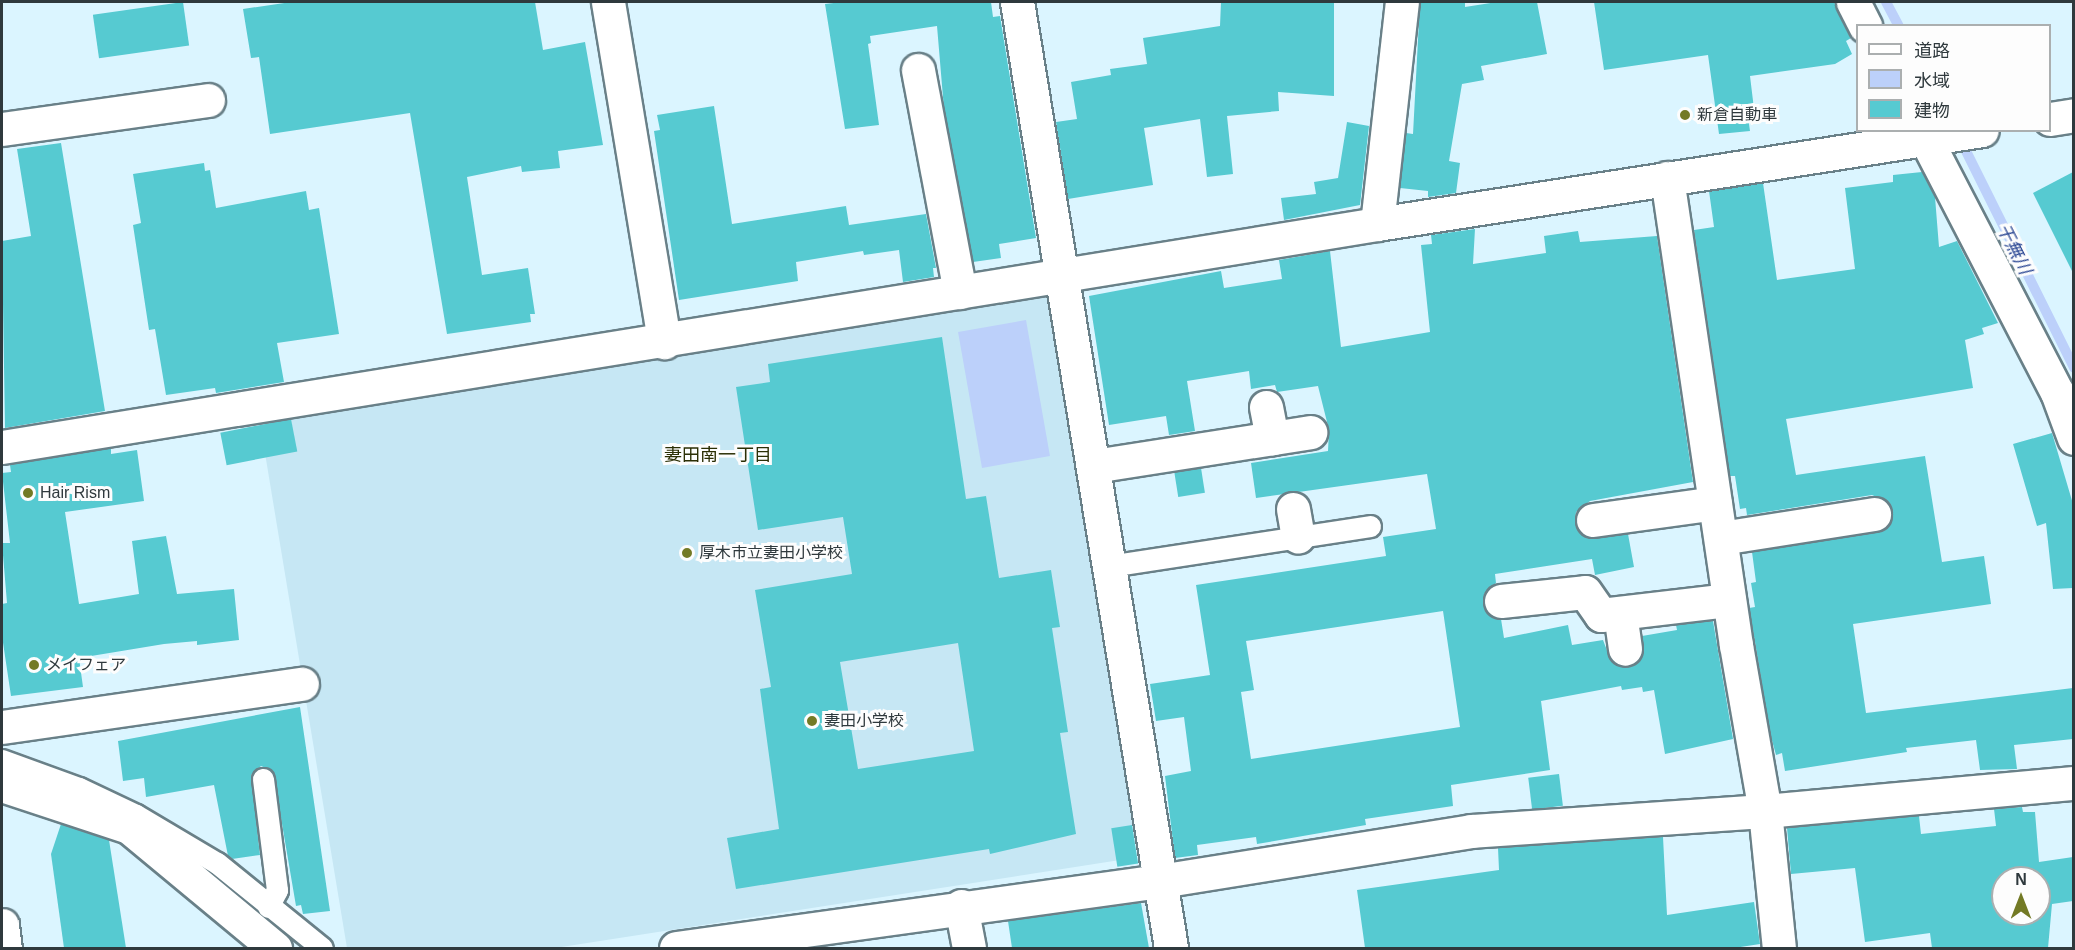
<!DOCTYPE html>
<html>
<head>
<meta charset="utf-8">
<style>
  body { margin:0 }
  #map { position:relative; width:2075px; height:950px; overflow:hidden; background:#dbf5ff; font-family:Helvetica,"Noto Sans JP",sans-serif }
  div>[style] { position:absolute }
  .built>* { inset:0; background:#c6e7f4 }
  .water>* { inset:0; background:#bcd0fa; transform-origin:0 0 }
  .stream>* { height:10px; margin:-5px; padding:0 5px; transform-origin:5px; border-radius:5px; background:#bcd0fa }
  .building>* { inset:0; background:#56cad1; transform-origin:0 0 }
  .roads { filter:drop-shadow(2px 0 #698088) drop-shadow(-2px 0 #698088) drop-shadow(0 2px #698088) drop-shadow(0 -2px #698088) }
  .lane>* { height:21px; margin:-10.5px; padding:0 10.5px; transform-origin:10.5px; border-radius:10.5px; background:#fff }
  .street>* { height:33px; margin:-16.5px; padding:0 16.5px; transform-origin:16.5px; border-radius:16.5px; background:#fff }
  .primary>* { height:33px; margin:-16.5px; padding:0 16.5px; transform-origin:16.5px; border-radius:16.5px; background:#fff }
  .dots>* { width:16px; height:16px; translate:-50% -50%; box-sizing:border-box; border:3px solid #fdfdfd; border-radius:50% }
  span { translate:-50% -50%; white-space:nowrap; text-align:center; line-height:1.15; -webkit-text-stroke:6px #fdfdfd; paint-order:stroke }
  .poi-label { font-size:16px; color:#2f393d }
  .left { translate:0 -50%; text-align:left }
  .water-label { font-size:18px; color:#264391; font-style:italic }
  .neighbourhood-label { font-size:18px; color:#2b2f05 }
  .frame { position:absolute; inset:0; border:3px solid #2f393d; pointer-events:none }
  .legend { position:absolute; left:1856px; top:24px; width:195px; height:108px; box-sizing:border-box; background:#fdfdfd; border:2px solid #abafb0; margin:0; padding:8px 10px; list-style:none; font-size:18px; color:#2f393d }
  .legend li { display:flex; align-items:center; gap:12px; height:30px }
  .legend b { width:30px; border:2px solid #abafb0 }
  .north { position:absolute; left:1991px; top:866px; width:60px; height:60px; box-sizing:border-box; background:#fdfdfd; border:2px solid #abafb0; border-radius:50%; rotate:0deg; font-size:16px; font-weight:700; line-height:24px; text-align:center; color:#2f393d }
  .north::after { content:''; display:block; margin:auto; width:21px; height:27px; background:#737a25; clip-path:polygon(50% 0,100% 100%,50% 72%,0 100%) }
</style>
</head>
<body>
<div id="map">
  <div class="built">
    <div style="clip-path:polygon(1035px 286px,1057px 301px,1135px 842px,1120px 860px,555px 948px,347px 948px,260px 423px)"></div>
  </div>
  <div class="water">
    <div style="left:1026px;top:320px;width:138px;height:69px;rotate:80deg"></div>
  </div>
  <div class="stream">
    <div style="left:1886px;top:2px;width:27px;rotate:62deg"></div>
    <div style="left:1960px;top:139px;width:256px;rotate:63.5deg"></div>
  </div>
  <div class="building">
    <div style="left:183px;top:2px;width:44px;height:91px;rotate:82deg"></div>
    <div style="clip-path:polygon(291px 2px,535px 2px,543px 50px,585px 42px,603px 145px,558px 151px,560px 168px,522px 172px,521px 166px,467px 177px,482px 275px,528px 268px,535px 314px,530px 314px,531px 322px,447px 334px,410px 113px,270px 134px,259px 57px,251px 58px,243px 9px)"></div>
    <div style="clip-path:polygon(842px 2px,991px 2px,993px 17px,1000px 16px,1036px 238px,999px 244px,1001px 258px,973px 262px,944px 109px,937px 26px,870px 36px,871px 43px,868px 44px,879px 125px,845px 129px,825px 4px)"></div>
    <div style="clip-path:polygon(1221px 2px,1334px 2px,1334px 96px,1278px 92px,1279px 111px,1227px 116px,1233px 174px,1207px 177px,1200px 119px,1144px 128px,1153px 185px,1068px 199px,1056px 122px,1077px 119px,1071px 82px,1111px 75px,1110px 69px,1147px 64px,1143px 38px,1220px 26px)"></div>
    <div style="clip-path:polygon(1420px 2px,1465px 2px,1465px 7px,1497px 2px,1537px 2px,1547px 54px,1481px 66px,1484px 80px,1462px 84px,1449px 161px,1460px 163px,1456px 193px,1428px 197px,1428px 191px,1400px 188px,1406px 133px,1413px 134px)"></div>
    <div style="clip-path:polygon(1594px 2px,1834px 2px,1851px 38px,1846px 41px,1852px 54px,1835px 64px,1750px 76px,1754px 109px,1747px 110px,1750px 131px,1719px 134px,1708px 55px,1604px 70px)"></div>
    <div style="clip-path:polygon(714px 106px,732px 224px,846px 206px,849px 225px,926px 214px,936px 268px,933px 268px,934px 277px,903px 282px,899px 250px,864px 255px,863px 251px,796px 262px,798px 281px,679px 300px,654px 131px,660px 130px,657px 115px)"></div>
    <div style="clip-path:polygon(1347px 122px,1369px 126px,1360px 205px,1284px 220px,1281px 198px,1316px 194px,1314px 182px,1338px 178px)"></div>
    <div style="clip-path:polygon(61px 143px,105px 411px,5px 428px,2px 241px,31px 236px,17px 149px)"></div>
    <div style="clip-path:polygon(204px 163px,205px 171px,210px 170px,216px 208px,306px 191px,309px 210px,319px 208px,339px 334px,277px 343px,284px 382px,216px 393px,215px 388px,166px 395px,155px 329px,149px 330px,133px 225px,141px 223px,133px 174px)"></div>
    <div style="clip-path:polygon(1922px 172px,1935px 197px,1939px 247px,1957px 241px,1998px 323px,1982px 328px,1984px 334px,1965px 340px,1973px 388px,1786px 419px,1796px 475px,1925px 456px,1942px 562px,1984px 556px,1991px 604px,1853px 624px,1866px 713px,2073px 688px,2073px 739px,2014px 745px,2017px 769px,1980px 770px,1976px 740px,1906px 748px,1907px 752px,1785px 771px,1782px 753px,1776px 755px,1770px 733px,1755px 642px,1749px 608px,1755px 607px,1751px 583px,1756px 582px,1752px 552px,1877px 532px,1891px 521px,1892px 511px,1888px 502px,1872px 495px,1747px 515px,1746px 508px,1740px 509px,1735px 476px,1730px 476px,1694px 230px,1714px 227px,1709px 191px,1763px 183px,1777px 280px,1855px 269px,1845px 188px,1893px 182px,1893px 175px)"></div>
    <div style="clip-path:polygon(2073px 172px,2073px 273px,2033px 193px)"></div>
    <div style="clip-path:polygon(evenodd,1475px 229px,1473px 264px,1546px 253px,1544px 236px,1578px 231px,1580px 242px,1657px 236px,1693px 482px,1590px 501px,1576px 512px,1575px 523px,1585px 537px,1628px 534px,1634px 567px,1595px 575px,1592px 559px,1495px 574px,1496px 583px,1484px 594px,1486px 612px,1501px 619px,1504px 638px,1568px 625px,1572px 645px,1603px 640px,1611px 661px,1627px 668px,1642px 657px,1642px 636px,1677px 630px,1676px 625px,1713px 621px,1733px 739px,1665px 754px,1654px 690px,1643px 692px,1642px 687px,1622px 690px,1621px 686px,1541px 701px,1550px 770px,1451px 785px,1453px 806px,1365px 819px,1366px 825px,1257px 844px,1256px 837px,1197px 845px,1198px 855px,1175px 858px,1165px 776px,1191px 771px,1184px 717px,1156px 721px,1150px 684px,1210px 675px,1196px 585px,1386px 556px,1383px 537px,1436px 529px,1427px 474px,1256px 498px,1251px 463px,1328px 451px,1329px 430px,1318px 386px,1277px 392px,1275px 385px,1251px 389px,1249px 371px,1187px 381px,1195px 431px,1169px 435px,1166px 416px,1109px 425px,1089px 296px,1221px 271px,1224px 288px,1282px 279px,1279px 260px,1330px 251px,1341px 347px,1430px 332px,1421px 245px,1432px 244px,1431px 235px,1475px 229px,1443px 611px,1460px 727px,1251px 759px,1241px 692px,1254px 690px,1246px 641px,1443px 611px)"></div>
    <div style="clip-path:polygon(evenodd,942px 337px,966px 499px,986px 496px,999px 578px,1051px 570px,1060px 627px,1052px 628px,1068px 732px,1060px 733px,1076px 834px,990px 854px,989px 849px,736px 889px,727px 838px,779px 829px,760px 689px,771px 687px,755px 590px,852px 574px,843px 517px,758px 530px,736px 387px,770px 382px,768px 364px,942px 337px,958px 643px,974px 751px,858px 769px,840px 662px,958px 643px)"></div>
    <div style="left:291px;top:419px;width:33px;height:72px;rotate:79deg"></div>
    <div style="clip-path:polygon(2052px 433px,2073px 504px,2073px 588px,2053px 589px,2046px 523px,2037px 526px,2013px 444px)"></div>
    <div style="clip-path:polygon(111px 448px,111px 454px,137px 450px,144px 501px,65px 512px,79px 604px,139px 594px,132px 541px,166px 536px,177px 594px,234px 589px,239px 640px,197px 645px,197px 641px,164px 644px,79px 658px,83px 687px,11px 696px,2px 636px,2px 604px,7px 603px,2px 543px,10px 543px,2px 473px,11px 472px,10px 465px)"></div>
    <div style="left:1201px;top:468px;width:25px;height:27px;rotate:81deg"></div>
    <div style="clip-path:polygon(300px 707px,330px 911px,303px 914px,301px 905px,296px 906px,273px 771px,261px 766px,251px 775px,260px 855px,232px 859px,228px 856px,214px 785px,146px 797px,144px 778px,123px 781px,118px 741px)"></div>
    <div style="left:1559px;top:774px;width:32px;height:31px;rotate:83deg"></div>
    <div style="clip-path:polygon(evenodd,2022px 807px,2023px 812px,2035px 812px,2039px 862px,2073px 857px,2073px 901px,2052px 904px,2048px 948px,1932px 948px,1930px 933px,1865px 942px,1855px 868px,1791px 874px,1787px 828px,1919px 816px,1921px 834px,1996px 826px,1994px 809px,2022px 807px,2003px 878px,2039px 878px,2039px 914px,2003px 914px,2003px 878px)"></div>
    <div style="clip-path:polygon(61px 824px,109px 840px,126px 948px,64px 948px,51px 854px)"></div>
    <div style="left:1132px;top:825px;width:39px;height:21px;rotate:81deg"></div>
    <div style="clip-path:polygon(1663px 837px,1667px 915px,1754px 902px,1760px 944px,1734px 948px,1365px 948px,1357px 890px,1499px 870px,1498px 848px)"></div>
    <div style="clip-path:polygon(1141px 903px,1149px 948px,1012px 948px,1008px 921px)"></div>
  </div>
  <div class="roads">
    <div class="lane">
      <div style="left:1109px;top:566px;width:264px;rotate:-8.7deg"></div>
      <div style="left:2px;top:760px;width:82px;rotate:20deg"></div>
      <div style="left:79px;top:788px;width:63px;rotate:25.3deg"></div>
      <div style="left:136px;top:815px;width:94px;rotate:30.7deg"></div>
      <div style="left:217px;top:863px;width:135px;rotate:39deg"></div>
      <div style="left:263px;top:779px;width:112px;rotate:82.8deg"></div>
      <div style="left:277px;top:890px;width:19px;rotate:118deg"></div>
    </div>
    <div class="street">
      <div style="left:608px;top:2px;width:345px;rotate:80.6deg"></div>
      <div style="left:1017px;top:2px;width:958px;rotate:80.75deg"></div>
      <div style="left:1853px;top:2px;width:27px;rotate:63deg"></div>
      <div style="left:918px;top:70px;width:226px;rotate:79.3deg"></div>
      <div style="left:2050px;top:119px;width:24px;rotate:-9deg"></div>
      <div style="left:2px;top:129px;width:208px;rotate:-8deg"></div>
      <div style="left:1921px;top:130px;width:295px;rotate:62.6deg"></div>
      <div style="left:2057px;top:392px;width:49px;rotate:69.7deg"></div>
      <div style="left:1667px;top:178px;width:472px;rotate:81.6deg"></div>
      <div style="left:1736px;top:645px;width:169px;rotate:80.1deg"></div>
      <div style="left:1765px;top:811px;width:310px;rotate:-5.2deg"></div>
      <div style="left:1377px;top:224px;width:223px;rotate:-83.6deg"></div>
      <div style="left:1266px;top:407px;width:32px;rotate:79deg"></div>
      <div style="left:2px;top:447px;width:1393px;rotate:-9.21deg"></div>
      <div style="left:1377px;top:224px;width:612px;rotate:-8.83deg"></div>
      <div style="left:1094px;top:466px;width:219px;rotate:-8.9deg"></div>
      <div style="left:1293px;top:509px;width:28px;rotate:80deg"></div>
      <div style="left:1593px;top:520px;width:123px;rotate:-7.9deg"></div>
      <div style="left:1721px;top:538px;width:155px;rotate:-8.9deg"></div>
      <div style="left:1501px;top:601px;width:84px;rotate:-6.1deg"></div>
      <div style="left:1585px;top:592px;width:28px;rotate:55deg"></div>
      <div style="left:1601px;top:615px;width:129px;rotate:-6.7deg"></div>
      <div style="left:1620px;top:613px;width:36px;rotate:82deg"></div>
      <div style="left:2px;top:727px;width:303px;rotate:-8.2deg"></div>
      <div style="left:2px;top:785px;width:134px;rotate:18.3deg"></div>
      <div style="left:129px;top:827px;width:190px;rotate:39.7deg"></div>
      <div style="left:961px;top:906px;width:43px;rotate:79.2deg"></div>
      <div style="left:676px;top:948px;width:489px;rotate:-7.9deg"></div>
      <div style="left:1160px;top:881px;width:315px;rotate:-9.1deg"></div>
      <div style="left:1471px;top:831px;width:295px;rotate:-3.9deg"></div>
      <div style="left:1765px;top:811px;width:138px;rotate:84.2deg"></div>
    </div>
    <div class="primary">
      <div style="left:2px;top:925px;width:23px;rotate:83deg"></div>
    </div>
  </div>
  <div class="dots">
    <div style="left:1685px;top:115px;background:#737a25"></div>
    <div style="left:28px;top:493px;background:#737a25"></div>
    <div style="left:687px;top:553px;background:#737a25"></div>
    <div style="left:34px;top:665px;background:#737a25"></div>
    <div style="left:812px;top:721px;background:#737a25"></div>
  </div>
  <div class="poi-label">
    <span class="left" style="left:1697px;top:115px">新倉自動車</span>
    <span class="left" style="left:40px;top:493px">Hair Rism</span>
    <span class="left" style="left:699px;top:553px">厚木市立妻田小学校</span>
    <span class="left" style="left:46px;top:665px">メイフェア</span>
    <span class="left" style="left:824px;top:721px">妻田小学校</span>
  </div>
  <div class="water-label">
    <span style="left:2014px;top:249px;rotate:63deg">干無川</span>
  </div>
  <div class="neighbourhood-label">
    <span style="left:718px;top:455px">妻田南一丁目</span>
  </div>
  <div class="frame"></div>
  <ul class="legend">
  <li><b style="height:8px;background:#fff"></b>道路</li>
  <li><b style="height:16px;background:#bcd0fa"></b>水域</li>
  <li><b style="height:16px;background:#56cad1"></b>建物</li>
  </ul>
  <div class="north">N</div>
</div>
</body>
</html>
